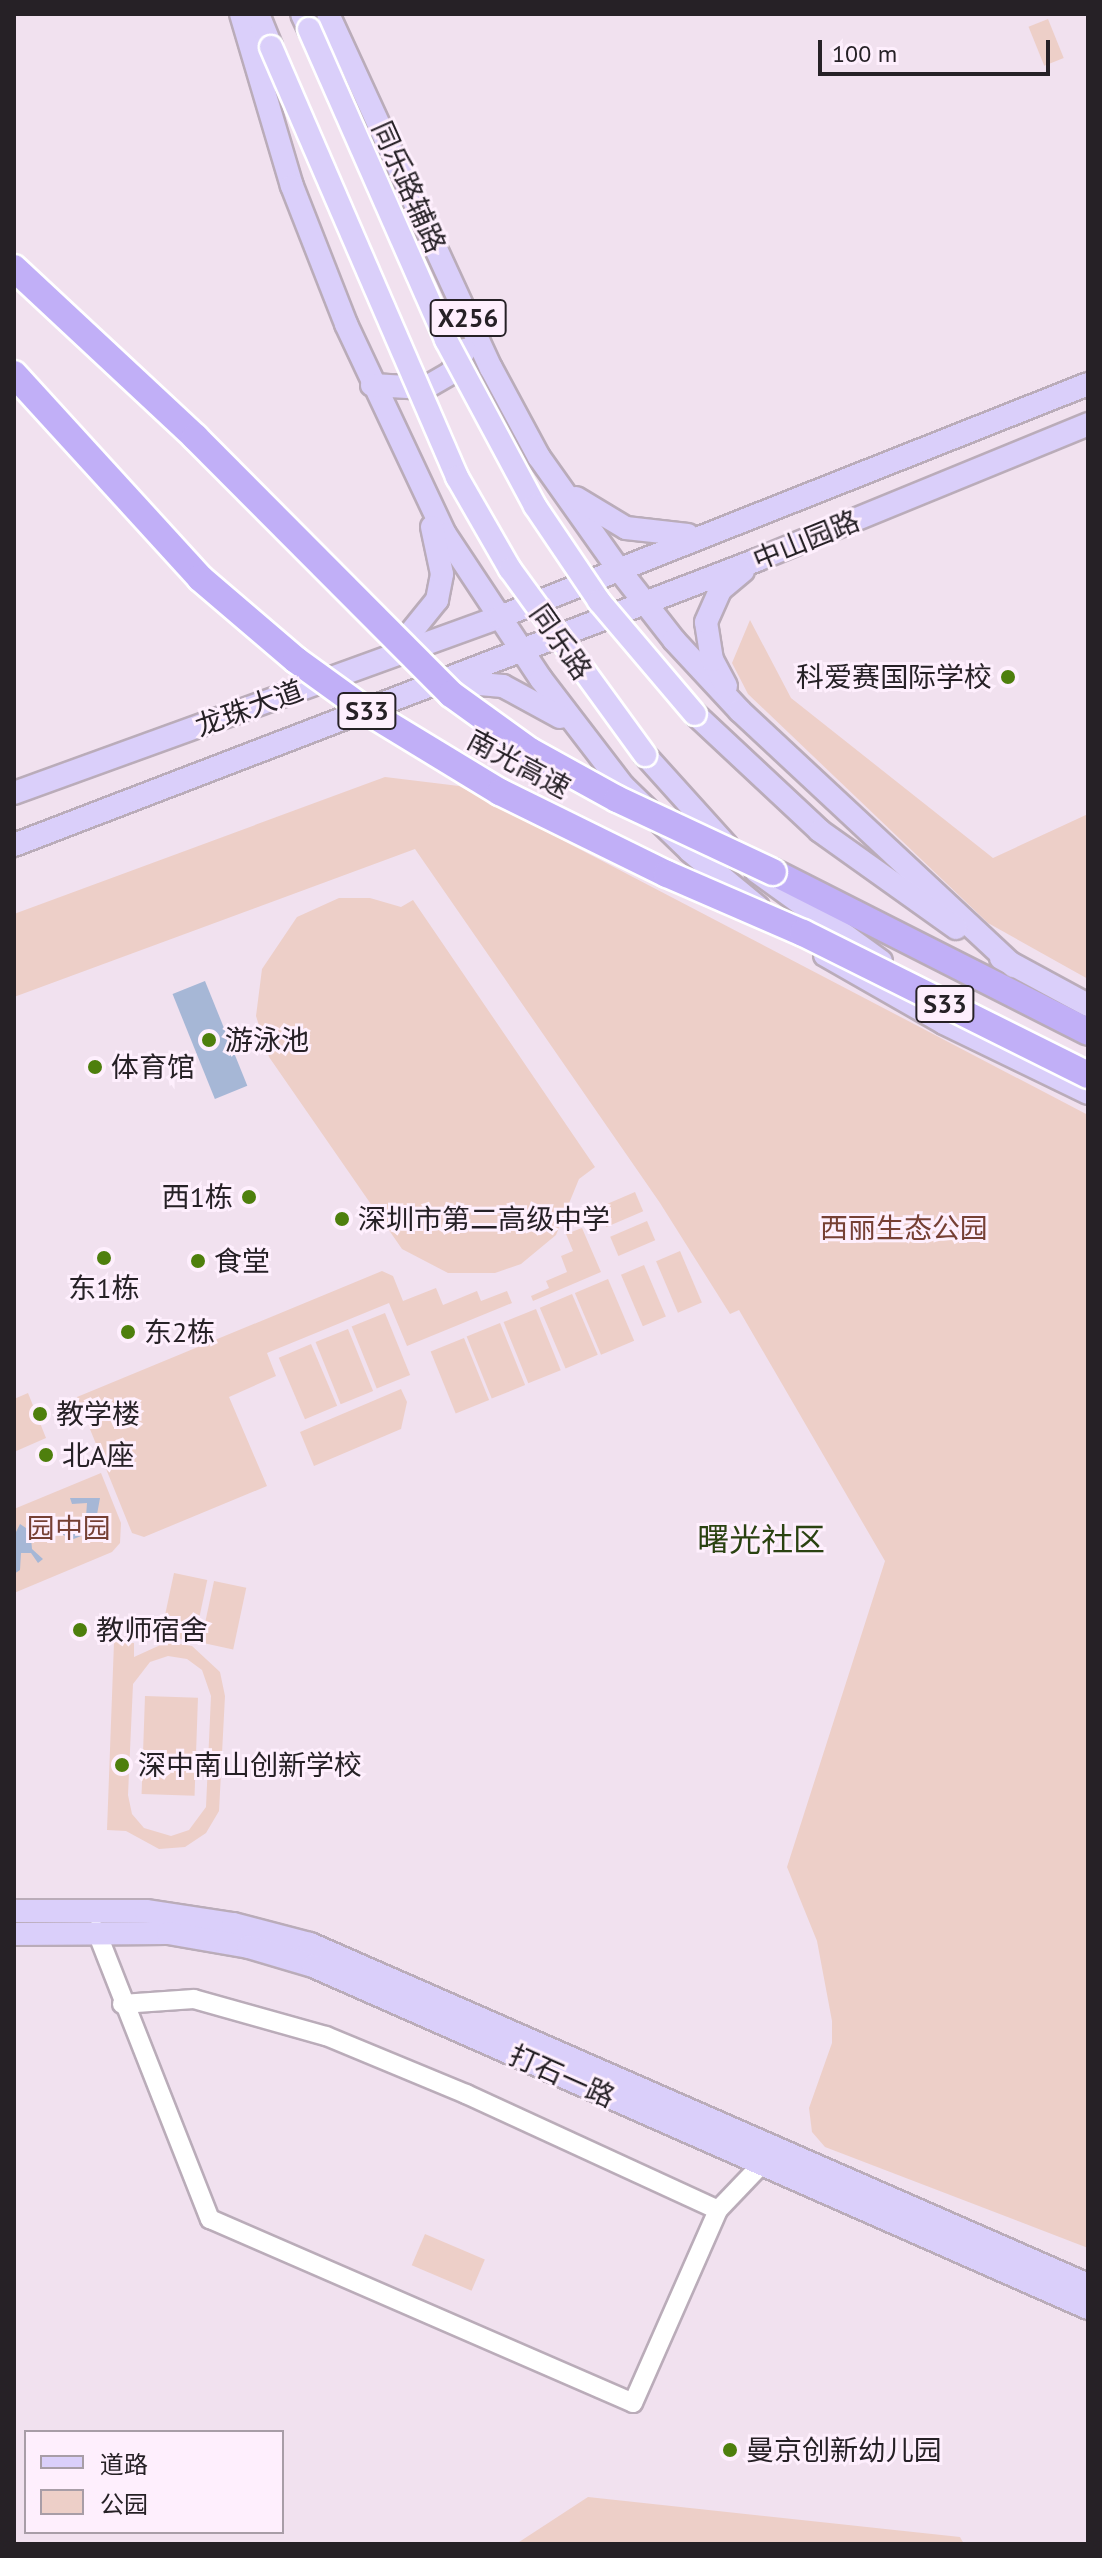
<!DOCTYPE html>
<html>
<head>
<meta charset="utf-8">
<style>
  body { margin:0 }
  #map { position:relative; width:1102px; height:2558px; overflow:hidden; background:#f1e1ef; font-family:"PT Sans","Noto Sans SC",sans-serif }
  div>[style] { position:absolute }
  .green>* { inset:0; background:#edcfc8; transform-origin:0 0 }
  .water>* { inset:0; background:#a6b7d6; transform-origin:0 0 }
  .roads { filter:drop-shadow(2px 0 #baacb9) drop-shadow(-2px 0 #baacb9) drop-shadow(0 2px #baacb9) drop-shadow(0 -2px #baacb9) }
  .minor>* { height:18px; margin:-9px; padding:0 9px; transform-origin:9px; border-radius:9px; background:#fff }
  .major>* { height:22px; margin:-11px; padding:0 11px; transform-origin:11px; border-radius:11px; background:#dacffa }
  .highway>* { height:26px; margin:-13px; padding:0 13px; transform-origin:13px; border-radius:13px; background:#c1aff7 }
  .bridges { filter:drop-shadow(2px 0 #fff) drop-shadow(-2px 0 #fff) drop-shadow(0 2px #fff) drop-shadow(0 -2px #fff) }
  .major-bridge>* { height:22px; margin:-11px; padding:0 11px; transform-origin:11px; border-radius:11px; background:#dacffa }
  .highway-bridge>* { height:26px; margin:-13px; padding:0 13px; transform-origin:13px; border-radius:13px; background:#c1aff7 }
  .dots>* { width:22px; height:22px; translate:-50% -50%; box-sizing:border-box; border:4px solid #feeffd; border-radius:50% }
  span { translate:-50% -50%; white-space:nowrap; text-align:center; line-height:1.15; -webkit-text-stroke:6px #feeffd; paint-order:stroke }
  .shield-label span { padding:2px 6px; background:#feeffd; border:2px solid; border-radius:6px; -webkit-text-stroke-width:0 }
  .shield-label { font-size:26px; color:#262126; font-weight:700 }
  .street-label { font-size:28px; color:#262126 }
  .poi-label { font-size:28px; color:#262126 }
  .right { translate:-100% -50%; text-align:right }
  .left { translate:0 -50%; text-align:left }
  .park-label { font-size:28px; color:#764034 }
  .quarter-label { font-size:32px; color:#2a4211 }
  .frame { position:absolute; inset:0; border:16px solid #262126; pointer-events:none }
  .legend { position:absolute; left:24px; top:2430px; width:260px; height:104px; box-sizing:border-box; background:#feeffd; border:2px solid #a89da7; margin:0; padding:10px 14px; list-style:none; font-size:24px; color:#262126 }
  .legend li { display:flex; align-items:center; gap:16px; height:40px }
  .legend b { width:40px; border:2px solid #a89da7 }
  .scale { position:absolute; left:818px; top:40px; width:232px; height:36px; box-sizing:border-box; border:4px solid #262126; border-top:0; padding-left:10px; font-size:24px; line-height:28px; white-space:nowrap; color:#262126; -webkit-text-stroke:6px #feeffd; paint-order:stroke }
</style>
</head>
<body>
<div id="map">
  <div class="green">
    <div style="left:1048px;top:19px;width:42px;height:21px;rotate:68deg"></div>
    <div style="clip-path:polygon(750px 620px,791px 698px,993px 858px,1088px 814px,1088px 979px,988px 923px,748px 694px,732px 663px)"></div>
    <div style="clip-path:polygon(385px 777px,459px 786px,1088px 1115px,1088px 2248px,825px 2147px,812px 2132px,809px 2108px,832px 2043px,832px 2021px,817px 1941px,787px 1867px,885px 1561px,739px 1310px,730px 1314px,660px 1203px,415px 849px,14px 997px,14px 914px)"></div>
    <div style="clip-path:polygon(339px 898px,370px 898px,401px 907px,413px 900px,595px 1167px,579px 1179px,556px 1235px,521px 1264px,495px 1273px,448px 1273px,402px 1249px,269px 1057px,256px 1016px,262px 969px,297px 917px)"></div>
    <div style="left:635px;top:1192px;width:21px;height:40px;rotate:67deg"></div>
    <div style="left:647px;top:1221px;width:21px;height:40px;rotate:67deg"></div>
    <div style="clip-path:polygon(582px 1228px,601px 1272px,533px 1301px,531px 1296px,549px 1288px,546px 1281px,567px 1272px,561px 1256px,573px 1251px,566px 1234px)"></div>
    <div style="left:680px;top:1251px;width:56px;height:26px;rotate:67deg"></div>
    <div style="left:644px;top:1265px;width:56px;height:25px;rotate:67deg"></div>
    <div style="clip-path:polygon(382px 1271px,393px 1276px,403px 1301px,436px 1288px,443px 1305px,477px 1291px,481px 1301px,507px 1291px,512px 1303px,407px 1346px,389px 1303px,267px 1353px,276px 1376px,229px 1397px,267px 1486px,144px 1537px,132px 1533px,77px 1397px)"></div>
    <div style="left:608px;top:1279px;width:67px;height:36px;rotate:67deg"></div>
    <div style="left:572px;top:1294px;width:66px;height:35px;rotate:67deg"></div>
    <div style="left:536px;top:1309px;width:66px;height:35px;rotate:68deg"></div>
    <div style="left:385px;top:1313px;width:67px;height:36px;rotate:68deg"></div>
    <div style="left:500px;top:1323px;width:67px;height:36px;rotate:68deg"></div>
    <div style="left:348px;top:1329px;width:67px;height:35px;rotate:68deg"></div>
    <div style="left:464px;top:1338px;width:67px;height:36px;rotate:68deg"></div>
    <div style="left:311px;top:1344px;width:67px;height:35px;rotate:67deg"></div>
    <div style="clip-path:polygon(401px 1389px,407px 1402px,401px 1429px,314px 1466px,300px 1432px)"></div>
    <div style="clip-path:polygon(28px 1393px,46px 1438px,14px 1452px,14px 1399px)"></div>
    <div style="clip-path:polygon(101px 1473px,121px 1523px,120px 1543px,112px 1552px,14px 1593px,14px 1509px)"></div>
    <div style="left:174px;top:1573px;width:34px;height:63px;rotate:12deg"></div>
    <div style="left:214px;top:1581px;width:33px;height:63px;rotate:12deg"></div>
    <div style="clip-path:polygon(evenodd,114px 1642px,134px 1643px,134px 1657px,167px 1642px,192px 1646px,220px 1672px,225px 1696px,219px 1811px,206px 1833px,185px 1847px,159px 1849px,126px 1831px,107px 1830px,114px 1642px,168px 1656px,187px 1659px,202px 1670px,211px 1696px,206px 1807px,189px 1830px,171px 1836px,144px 1828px,132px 1814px,128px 1795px,133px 1684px,150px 1662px,168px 1656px)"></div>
    <div style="left:145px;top:1696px;width:53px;height:98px;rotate:2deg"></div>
    <div style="left:425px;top:2234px;width:65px;height:34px;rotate:23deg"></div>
    <div style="clip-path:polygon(588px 2497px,960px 2537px,964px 2544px,516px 2544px)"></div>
  </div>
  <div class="water">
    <div style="left:205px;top:981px;width:113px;height:35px;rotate:68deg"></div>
    <div style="clip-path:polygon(70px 1498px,100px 1498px,94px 1531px,71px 1540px,59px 1532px,48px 1540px,31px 1538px,32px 1549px,43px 1559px,38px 1563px,31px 1553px,21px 1553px,20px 1570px,14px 1574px,14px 1536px,20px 1524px,35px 1534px,59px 1523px,71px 1532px,85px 1531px,87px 1503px,72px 1504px)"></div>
  </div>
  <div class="roads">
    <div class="minor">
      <div style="left:96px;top:1930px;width:311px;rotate:68.5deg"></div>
      <div style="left:210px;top:2219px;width:461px;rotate:23.5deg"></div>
      <div style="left:633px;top:2403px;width:211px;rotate:-66.2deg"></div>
      <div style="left:718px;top:2210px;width:61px;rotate:-46.3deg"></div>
      <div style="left:122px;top:2004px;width:72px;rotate:-4deg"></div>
      <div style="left:194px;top:1999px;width:137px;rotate:15.7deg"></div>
      <div style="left:326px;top:2036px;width:152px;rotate:22.5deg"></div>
      <div style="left:466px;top:2094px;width:277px;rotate:24.7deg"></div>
    </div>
    <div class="major">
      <div style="left:241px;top:14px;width:179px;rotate:73.5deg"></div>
      <div style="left:292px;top:186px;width:148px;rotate:68.6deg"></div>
      <div style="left:346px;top:324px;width:232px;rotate:64.8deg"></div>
      <div style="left:445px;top:534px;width:174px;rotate:56.5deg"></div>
      <div style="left:541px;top:679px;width:135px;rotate:52.5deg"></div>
      <div style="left:623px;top:786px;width:93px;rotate:44.1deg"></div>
      <div style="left:690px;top:851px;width:88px;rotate:39.5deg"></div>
      <div style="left:258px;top:14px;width:35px;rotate:68deg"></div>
      <div style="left:302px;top:14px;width:17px;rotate:65deg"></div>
      <div style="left:328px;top:14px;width:390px;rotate:65.3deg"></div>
      <div style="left:491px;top:368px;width:101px;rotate:61.7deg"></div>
      <div style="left:539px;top:457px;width:135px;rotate:54.7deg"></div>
      <div style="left:617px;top:567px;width:93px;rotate:52deg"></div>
      <div style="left:674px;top:640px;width:97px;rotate:47.1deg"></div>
      <div style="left:740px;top:711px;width:374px;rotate:43deg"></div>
      <div style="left:372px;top:385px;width:53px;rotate:3.2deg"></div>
      <div style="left:425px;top:388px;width:30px;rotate:-30deg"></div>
      <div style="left:451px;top:373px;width:27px;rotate:-59deg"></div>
      <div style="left:576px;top:498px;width:58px;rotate:31deg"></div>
      <div style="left:626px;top:528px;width:62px;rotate:6.4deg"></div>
      <div style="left:395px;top:652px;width:67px;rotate:-51.1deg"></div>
      <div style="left:437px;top:600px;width:26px;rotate:-79deg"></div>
      <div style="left:442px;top:574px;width:48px;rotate:-102deg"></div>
      <div style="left:456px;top:682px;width:47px;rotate:4.9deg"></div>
      <div style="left:503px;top:686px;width:65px;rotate:28.5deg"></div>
      <div style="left:726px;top:686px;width:30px;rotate:-118deg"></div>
      <div style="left:712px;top:660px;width:38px;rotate:-99deg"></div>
      <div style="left:706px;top:622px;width:35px;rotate:-66deg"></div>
      <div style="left:720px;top:590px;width:30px;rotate:-40deg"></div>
      <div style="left:695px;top:714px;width:171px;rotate:43.1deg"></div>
      <div style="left:820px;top:831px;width:167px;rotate:35.5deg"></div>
      <div style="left:645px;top:755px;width:122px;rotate:48deg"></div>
      <div style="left:14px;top:793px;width:517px;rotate:-19.91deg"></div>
      <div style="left:500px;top:617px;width:632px;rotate:-21.62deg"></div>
      <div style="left:14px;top:845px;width:796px;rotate:-20.99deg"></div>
      <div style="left:757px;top:560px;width:358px;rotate:-22.3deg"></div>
      <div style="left:756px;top:871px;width:154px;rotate:35.8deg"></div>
      <div style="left:825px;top:955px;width:137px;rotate:29.7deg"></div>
      <div style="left:944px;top:1023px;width:160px;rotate:25.9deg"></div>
      <div style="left:1001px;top:958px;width:99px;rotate:28.4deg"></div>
      <div style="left:14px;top:1911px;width:132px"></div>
      <div style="left:146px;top:1911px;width:88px;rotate:8.5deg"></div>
      <div style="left:233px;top:1924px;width:80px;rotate:14.6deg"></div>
      <div style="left:310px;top:1944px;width:849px;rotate:23.67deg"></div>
      <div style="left:14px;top:1934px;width:154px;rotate:-0.4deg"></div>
      <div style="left:168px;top:1933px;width:82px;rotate:9.8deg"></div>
      <div style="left:249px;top:1947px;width:67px;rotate:16.5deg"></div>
      <div style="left:313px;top:1966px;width:847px;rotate:23.81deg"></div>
    </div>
    <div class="highway">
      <div style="left:773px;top:872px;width:353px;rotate:26.9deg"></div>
    </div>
  </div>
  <div class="bridges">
    <div class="major-bridge">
      <div style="left:309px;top:29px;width:340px;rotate:66.2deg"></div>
      <div style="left:446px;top:340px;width:188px;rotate:61.8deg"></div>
      <div style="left:535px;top:506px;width:115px;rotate:56deg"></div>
      <div style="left:599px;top:601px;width:148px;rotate:49.7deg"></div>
      <div style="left:271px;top:47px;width:469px;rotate:66.6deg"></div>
      <div style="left:457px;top:477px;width:106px;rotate:60.1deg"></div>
      <div style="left:510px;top:569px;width:230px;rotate:54deg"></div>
    </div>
    <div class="highway-bridge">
      <div style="left:14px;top:268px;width:248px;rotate:43deg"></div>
      <div style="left:195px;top:437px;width:363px;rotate:45.1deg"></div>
      <div style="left:451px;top:694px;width:97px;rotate:35.8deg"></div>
      <div style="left:530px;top:751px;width:99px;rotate:28.9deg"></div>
      <div style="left:617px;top:799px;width:172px;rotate:25.1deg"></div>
      <div style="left:14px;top:374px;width:276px;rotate:47.6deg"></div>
      <div style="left:200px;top:578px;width:126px;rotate:40.5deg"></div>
      <div style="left:296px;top:660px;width:85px;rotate:35.9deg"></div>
      <div style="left:365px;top:710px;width:158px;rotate:31.3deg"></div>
      <div style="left:500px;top:792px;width:186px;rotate:26.2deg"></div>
      <div style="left:667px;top:874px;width:148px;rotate:23.5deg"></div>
      <div style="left:803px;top:933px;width:318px;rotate:26.5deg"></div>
    </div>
  </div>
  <div class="dots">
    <div style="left:1008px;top:677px;background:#4e7f0d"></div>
    <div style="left:209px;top:1040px;background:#4e7f0d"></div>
    <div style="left:95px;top:1067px;background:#4e7f0d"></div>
    <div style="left:249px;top:1197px;background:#4e7f0d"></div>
    <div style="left:342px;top:1219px;background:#4e7f0d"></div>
    <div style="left:104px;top:1258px;background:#4e7f0d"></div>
    <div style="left:198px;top:1261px;background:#4e7f0d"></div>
    <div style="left:128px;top:1332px;background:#4e7f0d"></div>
    <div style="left:40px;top:1414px;background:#4e7f0d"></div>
    <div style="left:46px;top:1455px;background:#4e7f0d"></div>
    <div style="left:80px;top:1630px;background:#4e7f0d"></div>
    <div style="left:122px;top:1765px;background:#4e7f0d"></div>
    <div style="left:730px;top:2450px;background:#4e7f0d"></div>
  </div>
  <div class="shield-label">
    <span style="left:468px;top:318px">X256</span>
    <span style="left:367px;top:711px">S33</span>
    <span style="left:945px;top:1004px">S33</span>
  </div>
  <div class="street-label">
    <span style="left:409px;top:187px;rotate:66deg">同乐路辅路</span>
    <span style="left:806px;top:540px;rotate:-22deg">中山园路</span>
    <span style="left:561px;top:642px;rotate:55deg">同乐路</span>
    <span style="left:249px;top:708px;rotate:-20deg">龙珠大道</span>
    <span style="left:519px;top:764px;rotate:28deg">南光高速</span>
    <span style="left:562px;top:2076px;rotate:24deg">打石一路</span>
  </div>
  <div class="poi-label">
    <span class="right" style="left:992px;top:677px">科爱赛国际学校</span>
    <span class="left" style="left:225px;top:1040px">游泳池</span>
    <span class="left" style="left:111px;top:1067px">体育馆</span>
    <span class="right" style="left:233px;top:1197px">西1栋</span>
    <span class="left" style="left:358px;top:1219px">深圳市第二高级中学</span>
    <span class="left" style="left:214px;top:1261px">食堂</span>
    <span style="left:104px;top:1288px">东1栋</span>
    <span class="left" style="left:144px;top:1332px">东2栋</span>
    <span class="left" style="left:56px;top:1414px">教学楼</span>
    <span class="left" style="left:62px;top:1455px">北A座</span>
    <span class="left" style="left:96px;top:1630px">教师宿舍</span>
    <span class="left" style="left:138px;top:1765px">深中南山创新学校</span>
    <span class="left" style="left:746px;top:2450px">曼京创新幼儿园</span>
  </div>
  <div class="park-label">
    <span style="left:904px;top:1228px">西丽生态公园</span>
    <span style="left:69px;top:1528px">园中园</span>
  </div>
  <div class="quarter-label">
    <span style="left:761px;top:1539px">曙光社区</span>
  </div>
  <div class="frame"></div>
  <ul class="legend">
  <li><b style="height:10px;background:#dacffa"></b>道路</li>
  <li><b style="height:22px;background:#edcfc8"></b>公园</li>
  </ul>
  <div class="scale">100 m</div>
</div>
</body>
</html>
